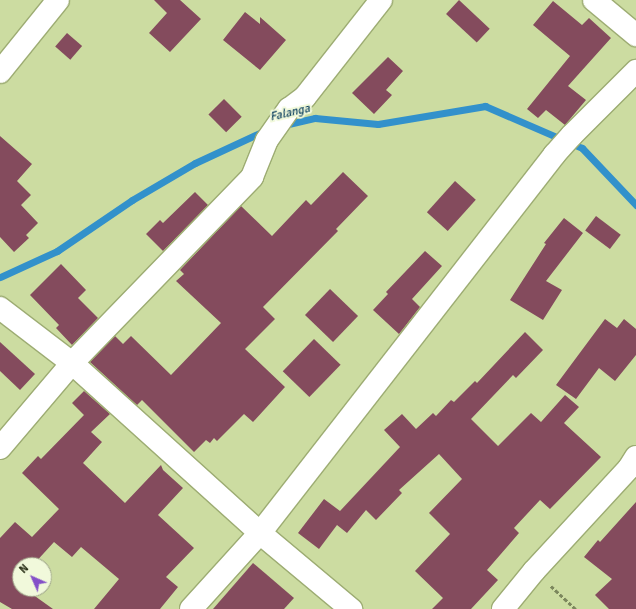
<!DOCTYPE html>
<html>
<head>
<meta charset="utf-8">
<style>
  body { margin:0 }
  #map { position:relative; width:636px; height:609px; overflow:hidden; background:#ccdca1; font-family:Signika,sans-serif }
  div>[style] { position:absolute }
  .stream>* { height:7px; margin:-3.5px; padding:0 3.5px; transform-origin:3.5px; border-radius:3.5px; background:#3291cb }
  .building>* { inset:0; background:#844b5d; transform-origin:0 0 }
  .path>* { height:2.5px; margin-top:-1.25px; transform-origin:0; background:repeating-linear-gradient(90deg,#7c875d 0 4px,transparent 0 6px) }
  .roads { filter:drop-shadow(1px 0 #9dac73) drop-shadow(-1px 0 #9dac73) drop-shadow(0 1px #9dac73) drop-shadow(0 -1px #9dac73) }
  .minor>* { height:22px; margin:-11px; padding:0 11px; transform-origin:11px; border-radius:11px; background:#fff }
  span { translate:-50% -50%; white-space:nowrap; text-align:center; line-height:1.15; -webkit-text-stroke:4px #f1f9db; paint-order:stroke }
  .water-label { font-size:12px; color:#0a3e5d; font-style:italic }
  .north { position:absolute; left:12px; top:557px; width:40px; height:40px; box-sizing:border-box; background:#f1f9db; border:1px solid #a0a78b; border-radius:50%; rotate:315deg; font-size:11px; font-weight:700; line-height:16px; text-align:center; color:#262c14 }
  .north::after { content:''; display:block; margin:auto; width:14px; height:18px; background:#8450c8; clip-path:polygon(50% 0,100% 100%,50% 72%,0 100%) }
</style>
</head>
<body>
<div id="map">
  <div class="stream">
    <div style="left:284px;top:125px;width:32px;rotate:-13deg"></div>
    <div style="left:315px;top:118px;width:63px;rotate:5.4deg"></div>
    <div style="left:378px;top:124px;width:109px;rotate:-9.5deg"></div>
    <div style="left:485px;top:106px;width:106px;rotate:23.4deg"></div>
    <div style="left:582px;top:148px;width:79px;rotate:46.5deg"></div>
    <div style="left:0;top:277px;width:63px;rotate:-24.5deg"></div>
    <div style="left:57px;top:251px;width:91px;rotate:-34.2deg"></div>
    <div style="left:132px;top:200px;width:73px;rotate:-30.4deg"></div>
    <div style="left:195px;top:163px;width:78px;rotate:-24.9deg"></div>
  </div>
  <div class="building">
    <div style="clip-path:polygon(154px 0,180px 0,201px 19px,170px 52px,149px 33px,167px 13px)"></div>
    <div style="left:459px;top:0;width:42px;height:19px;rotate:43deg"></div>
    <div style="clip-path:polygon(553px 1px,582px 25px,589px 18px,611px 38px,568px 86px,586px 100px,565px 125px,546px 110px,538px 118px,527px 109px,570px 56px,533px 25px)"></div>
    <div style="clip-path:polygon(245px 12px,260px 24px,260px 17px,286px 40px,260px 70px,223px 40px)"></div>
    <div style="left:67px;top:33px;width:20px;height:18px;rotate:41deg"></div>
    <div style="clip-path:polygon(388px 57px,403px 71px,386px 90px,392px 95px,374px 114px,352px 93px)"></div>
    <div style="left:224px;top:99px;width:25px;height:22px;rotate:45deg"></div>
    <div style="clip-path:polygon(0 136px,32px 164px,17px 181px,31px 195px,21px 205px,38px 223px,26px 235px,29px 238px,14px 252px,0 237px)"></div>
    <div style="clip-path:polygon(343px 172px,368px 196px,336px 229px,338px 231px,263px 307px,275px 319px,245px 349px,285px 387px,253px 422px,244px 414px,217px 441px,214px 438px,210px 443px,206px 440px,194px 452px,142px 400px,137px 405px,90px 362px,115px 336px,123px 344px,131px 336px,171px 375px,221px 323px,176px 281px,184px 274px,180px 270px,241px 206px,272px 236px,306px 200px,311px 205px)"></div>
    <div style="left:455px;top:181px;width:28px;height:42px;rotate:42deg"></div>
    <div style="clip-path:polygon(195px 192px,208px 205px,163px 251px,146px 234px,160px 220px,163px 223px)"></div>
    <div style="left:596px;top:216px;width:31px;height:18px;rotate:37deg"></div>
    <div style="clip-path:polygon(564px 218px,583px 233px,546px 281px,562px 290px,543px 320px,510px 300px,546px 244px,544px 243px)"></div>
    <div style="clip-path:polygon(425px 251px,442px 266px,412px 299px,420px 307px,399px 334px,373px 310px,388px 294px,386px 292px)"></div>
    <div style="clip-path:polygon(61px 264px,86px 290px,78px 298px,98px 318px,72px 345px,56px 328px,59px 325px,30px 295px)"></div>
    <div style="left:330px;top:289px;width:39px;height:36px;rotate:44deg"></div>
    <div style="clip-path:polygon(605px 319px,617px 328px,624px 319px,636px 329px,636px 355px,615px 381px,599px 368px,576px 399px,556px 385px)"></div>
    <div style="clip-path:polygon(525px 332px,543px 350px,516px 378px,513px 375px,471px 419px,498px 446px,531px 413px,541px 422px,565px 395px,579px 407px,564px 423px,601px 457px,550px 509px,540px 500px,514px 528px,519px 533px,487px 570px,498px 580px,471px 609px,432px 609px,443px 598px,415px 571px,450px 534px,429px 513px,462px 479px,439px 454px,399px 490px,402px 493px,376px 520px,366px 510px,347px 533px,337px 525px,319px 549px,298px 533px,324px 499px,340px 511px,400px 447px,384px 430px,402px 414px,416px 429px,433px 413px,436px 416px,451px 400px,454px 402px,475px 381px,477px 383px)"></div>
    <div style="left:314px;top:339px;width:37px;height:45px;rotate:44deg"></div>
    <div style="clip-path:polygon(0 342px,35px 374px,20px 390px,0 371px)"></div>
    <div style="clip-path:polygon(84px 391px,110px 414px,91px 432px,102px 442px,83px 463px,125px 503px,161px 465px,163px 470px,183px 488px,158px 515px,194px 548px,166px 577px,178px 587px,160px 609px,94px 609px,119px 579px,81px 547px,72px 557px,54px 542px,33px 565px,20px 565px,20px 579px,16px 583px,20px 586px,20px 589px,25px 589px,53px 609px,12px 609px,0 602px,0 538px,15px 522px,32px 537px,59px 509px,22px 473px,38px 456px,41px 459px,84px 415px,72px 403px)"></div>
    <div style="clip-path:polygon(636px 502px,636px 609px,609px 609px,595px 595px,612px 579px,584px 557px,598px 540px,600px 542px)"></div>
    <div style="clip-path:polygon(253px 563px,294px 598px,284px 609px,213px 609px)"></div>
  </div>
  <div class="path">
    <div style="left:551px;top:586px;width:34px;rotate:43deg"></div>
  </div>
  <div class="roads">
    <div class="minor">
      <div style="left:594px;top:0;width:55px;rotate:39.8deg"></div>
      <div style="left:0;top:72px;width:92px;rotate:-51.1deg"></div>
      <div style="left:0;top:308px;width:91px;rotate:37.4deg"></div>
      <div style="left:72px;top:363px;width:253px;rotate:42.1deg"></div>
      <div style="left:260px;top:533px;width:119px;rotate:39.9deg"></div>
      <div style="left:0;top:448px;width:111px;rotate:-49.7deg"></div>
      <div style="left:72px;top:363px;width:259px;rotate:-45.9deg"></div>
      <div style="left:252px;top:177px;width:40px;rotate:-68deg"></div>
      <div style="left:267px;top:140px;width:38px;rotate:-55deg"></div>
      <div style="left:289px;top:109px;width:20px;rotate:-37deg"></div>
      <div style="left:305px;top:97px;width:123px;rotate:-51.9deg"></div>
      <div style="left:191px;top:609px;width:103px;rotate:-47.8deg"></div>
      <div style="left:260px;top:533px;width:479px;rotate:-52.1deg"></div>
      <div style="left:554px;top:155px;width:27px;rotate:-48deg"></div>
      <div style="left:572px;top:135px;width:91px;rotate:-45deg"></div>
      <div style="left:503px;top:609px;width:49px;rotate:-50.8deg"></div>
      <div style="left:534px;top:571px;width:140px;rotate:-47.3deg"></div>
      <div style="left:629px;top:468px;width:13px;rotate:-58deg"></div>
    </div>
  </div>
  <div class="water-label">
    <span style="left:290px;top:113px;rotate:-13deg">Falanga</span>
  </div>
  <div class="north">N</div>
</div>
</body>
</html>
